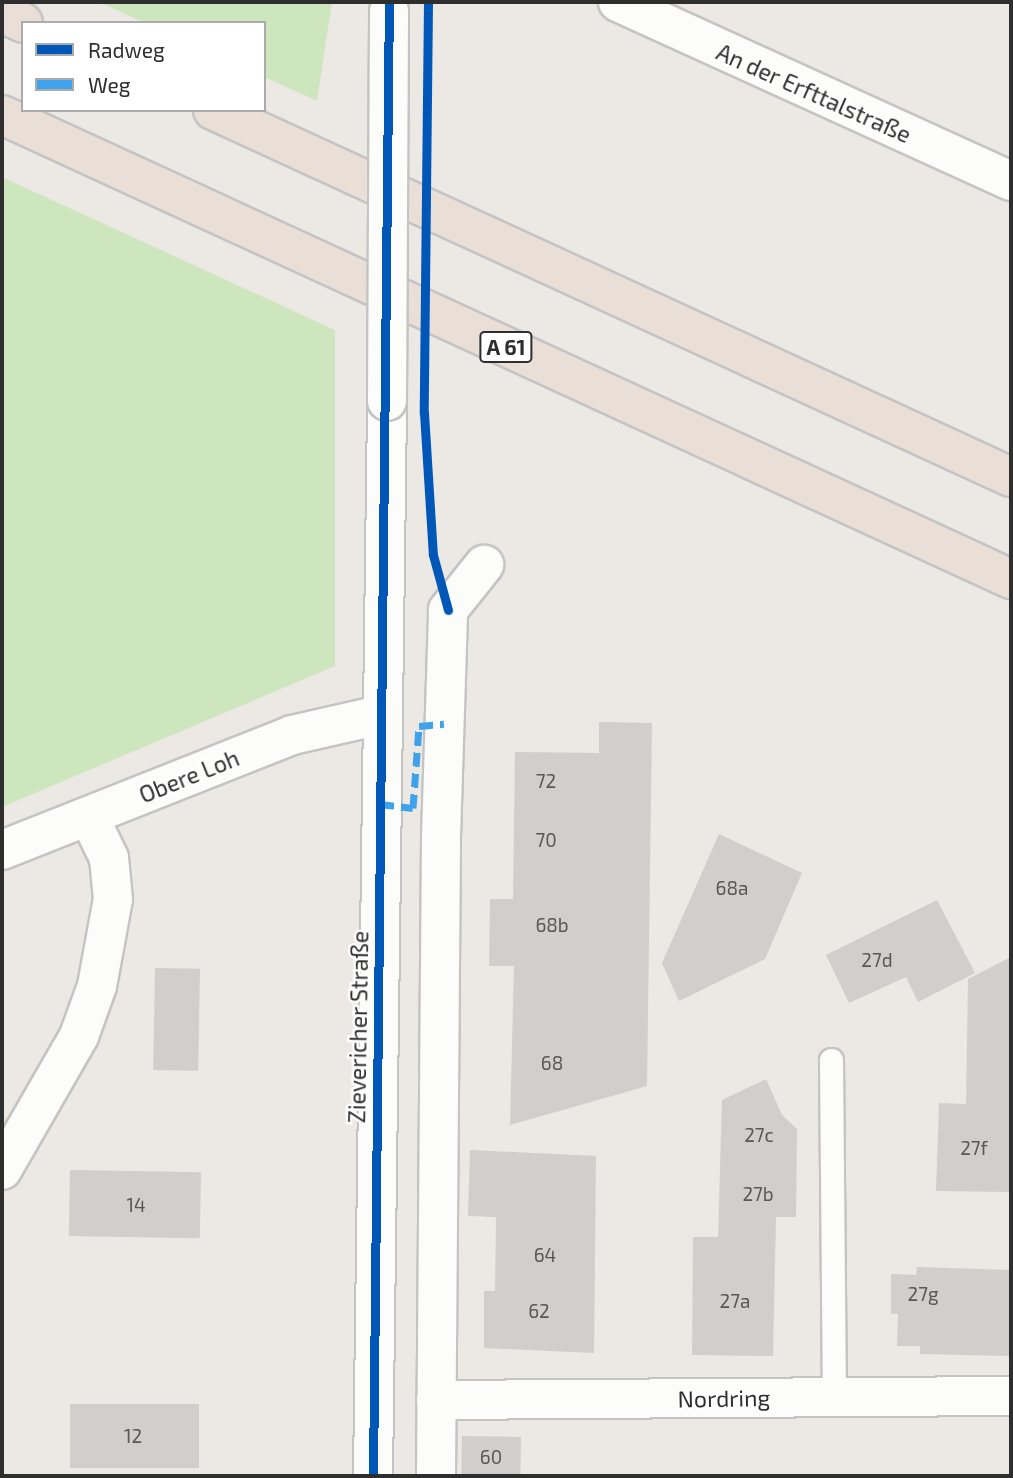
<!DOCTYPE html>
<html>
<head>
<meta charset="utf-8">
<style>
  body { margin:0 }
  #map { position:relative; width:1013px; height:1478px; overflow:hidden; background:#ece8e4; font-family:"Exo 2",sans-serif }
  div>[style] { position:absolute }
  .green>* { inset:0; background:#cee6be }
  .building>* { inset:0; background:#d1cecb; transform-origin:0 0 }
  .roads { filter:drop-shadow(2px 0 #c5c4c5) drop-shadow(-2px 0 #c5c4c5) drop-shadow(0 2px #c5c4c5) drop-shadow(0 -2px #c5c4c5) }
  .service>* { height:23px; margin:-11.5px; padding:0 11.5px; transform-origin:11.5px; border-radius:11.5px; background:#fcfcfb }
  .minor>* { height:38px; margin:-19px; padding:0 19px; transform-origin:19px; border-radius:19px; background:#fcfcfb }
  .tertiary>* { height:38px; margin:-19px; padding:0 19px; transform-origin:19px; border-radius:19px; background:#fcfcfb }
  .motorway>* { height:38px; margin:-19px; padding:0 19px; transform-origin:19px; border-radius:19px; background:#eadfd6 }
  .bridges { filter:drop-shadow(2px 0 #c5c4c5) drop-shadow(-2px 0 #c5c4c5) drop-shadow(0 2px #c5c4c5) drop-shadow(0 -2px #c5c4c5) }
  .tertiary-bridge>* { height:38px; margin:-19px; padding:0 19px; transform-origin:19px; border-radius:19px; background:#fcfcfb }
  .quiet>* { height:7px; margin-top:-3.5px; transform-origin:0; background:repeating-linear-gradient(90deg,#3ea3eb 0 14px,transparent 0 21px) }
  .cycleway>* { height:9px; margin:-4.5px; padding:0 4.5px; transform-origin:4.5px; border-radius:4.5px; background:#0057b8 }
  span { translate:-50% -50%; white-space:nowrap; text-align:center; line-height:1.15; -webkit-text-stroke:5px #fff; paint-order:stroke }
  .number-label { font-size:19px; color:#585857 }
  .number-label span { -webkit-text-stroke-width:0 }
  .shield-label span { padding:2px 5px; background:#fff; border:2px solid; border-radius:5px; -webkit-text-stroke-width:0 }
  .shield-label { font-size:21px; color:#2e2e2e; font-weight:700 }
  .street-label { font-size:23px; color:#2e2e2e }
  .frame { position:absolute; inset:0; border:4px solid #2e2e2e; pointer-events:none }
  .legend { position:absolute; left:21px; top:21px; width:245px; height:91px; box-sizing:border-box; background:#fff; border:2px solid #ababab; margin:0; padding:9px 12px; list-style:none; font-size:21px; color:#2e2e2e }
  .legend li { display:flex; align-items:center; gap:14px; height:35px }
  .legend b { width:35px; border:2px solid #ababab }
</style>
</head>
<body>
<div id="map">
  <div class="green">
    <div style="clip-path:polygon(99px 2px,332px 2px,317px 101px,264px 77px,264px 23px,145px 23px)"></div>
    <div style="clip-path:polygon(2px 177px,335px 330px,335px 666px,2px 807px)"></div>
  </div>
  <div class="building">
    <div style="clip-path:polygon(599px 722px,652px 723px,647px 1086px,510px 1125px,514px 966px,489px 966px,490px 899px,513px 899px,515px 752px,599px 753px)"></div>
    <div style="clip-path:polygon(719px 834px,802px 873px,765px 959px,679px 1001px,662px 963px)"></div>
    <div style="clip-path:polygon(937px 900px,975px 973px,918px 1002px,906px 977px,849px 1003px,826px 955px)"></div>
    <div style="clip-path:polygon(1011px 957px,1011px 1192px,936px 1191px,939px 1103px,966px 1104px,968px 979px)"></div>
    <div style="left:155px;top:968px;width:45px;height:102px;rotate:1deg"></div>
    <div style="clip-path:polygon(766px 1079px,782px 1115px,797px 1129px,796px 1217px,776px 1217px,773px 1356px,692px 1355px,693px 1237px,718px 1237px,722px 1100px)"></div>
    <div style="clip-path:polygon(470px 1150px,596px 1156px,594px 1353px,484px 1348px,484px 1291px,495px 1291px,496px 1217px,468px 1216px)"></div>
    <div style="left:70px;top:1170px;width:131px;height:66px;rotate:1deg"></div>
    <div style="clip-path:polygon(917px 1267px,1011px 1270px,1011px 1356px,920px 1354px,920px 1346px,897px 1346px,898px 1314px,891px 1314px,891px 1274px,916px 1275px)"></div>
    <div style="left:70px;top:1404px;width:129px;height:64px"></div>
    <div style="left:462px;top:1436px;width:59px;height:40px;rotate:1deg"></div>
  </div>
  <div class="roads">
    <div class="service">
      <div style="left:831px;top:1060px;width:337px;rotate:89.5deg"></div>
    </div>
    <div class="minor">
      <div style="left:618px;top:2px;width:432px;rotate:24.5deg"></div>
      <div style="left:2px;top:850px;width:312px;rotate:-21.6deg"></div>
      <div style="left:292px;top:735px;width:90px;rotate:-12.8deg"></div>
      <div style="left:2px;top:1170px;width:155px;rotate:-60.1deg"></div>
      <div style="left:79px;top:1036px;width:53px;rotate:-70.2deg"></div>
      <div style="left:97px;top:986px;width:88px;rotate:-79.6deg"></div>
      <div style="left:113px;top:899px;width:41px;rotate:-95.6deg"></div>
      <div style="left:109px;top:858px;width:46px;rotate:-116deg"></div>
      <div style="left:436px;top:1400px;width:575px;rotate:-0.4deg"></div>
      <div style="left:436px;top:1476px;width:639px;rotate:-89.55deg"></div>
      <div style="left:441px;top:837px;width:227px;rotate:-88.2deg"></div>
      <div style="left:448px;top:610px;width:58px;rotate:-51.3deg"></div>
    </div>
    <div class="tertiary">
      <div style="left:373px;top:1476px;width:1075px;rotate:-89.25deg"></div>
    </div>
    <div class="motorway">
      <div style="left:2px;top:13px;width:23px;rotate:25deg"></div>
      <div style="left:213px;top:110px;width:878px;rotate:24.7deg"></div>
      <div style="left:2px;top:115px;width:1111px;rotate:24.7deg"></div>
    </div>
  </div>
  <div class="bridges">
    <div class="tertiary-bridge">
      <div style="left:387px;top:401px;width:390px;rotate:-89.7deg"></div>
    </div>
  </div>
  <div class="quiet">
    <div style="left:380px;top:804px;width:33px;rotate:7deg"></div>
    <div style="left:413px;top:808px;width:82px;rotate:-85.8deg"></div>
    <div style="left:419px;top:726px;width:25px;rotate:-5deg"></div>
  </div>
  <div class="cycleway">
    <div style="left:428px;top:2px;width:411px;rotate:90.6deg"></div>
    <div style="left:424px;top:413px;width:142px;rotate:86.4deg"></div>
    <div style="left:433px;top:555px;width:57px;rotate:74.7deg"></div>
    <div style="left:373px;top:1476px;width:1474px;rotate:-89.38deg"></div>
  </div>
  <div class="number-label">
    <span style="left:546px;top:781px">72</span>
    <span style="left:546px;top:840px">70</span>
    <span style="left:732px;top:888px">68a</span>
    <span style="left:552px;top:925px">68b</span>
    <span style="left:877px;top:960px">27d</span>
    <span style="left:552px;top:1063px">68</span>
    <span style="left:759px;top:1135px">27c</span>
    <span style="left:974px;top:1148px">27f</span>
    <span style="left:758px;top:1194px">27b</span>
    <span style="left:136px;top:1205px">14</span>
    <span style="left:545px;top:1255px">64</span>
    <span style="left:923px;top:1294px">27g</span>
    <span style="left:735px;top:1301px">27a</span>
    <span style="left:539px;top:1311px">62</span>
    <span style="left:133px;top:1436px">12</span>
    <span style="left:491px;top:1457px">60</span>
  </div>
  <div class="shield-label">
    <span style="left:506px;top:347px">A 61</span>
  </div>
  <div class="street-label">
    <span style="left:814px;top:93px;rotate:24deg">An der Erfttalstraße</span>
    <span style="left:189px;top:776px;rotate:-22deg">Obere Loh</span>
    <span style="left:358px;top:1027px;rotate:-89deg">Zievericher Straße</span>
    <span style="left:724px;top:1398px;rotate:-1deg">Nordring</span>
  </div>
  <div class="frame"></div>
  <ul class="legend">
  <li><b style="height:9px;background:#0057b8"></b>Radweg</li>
  <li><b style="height:9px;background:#3ea3eb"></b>Weg</li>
  </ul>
</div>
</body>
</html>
